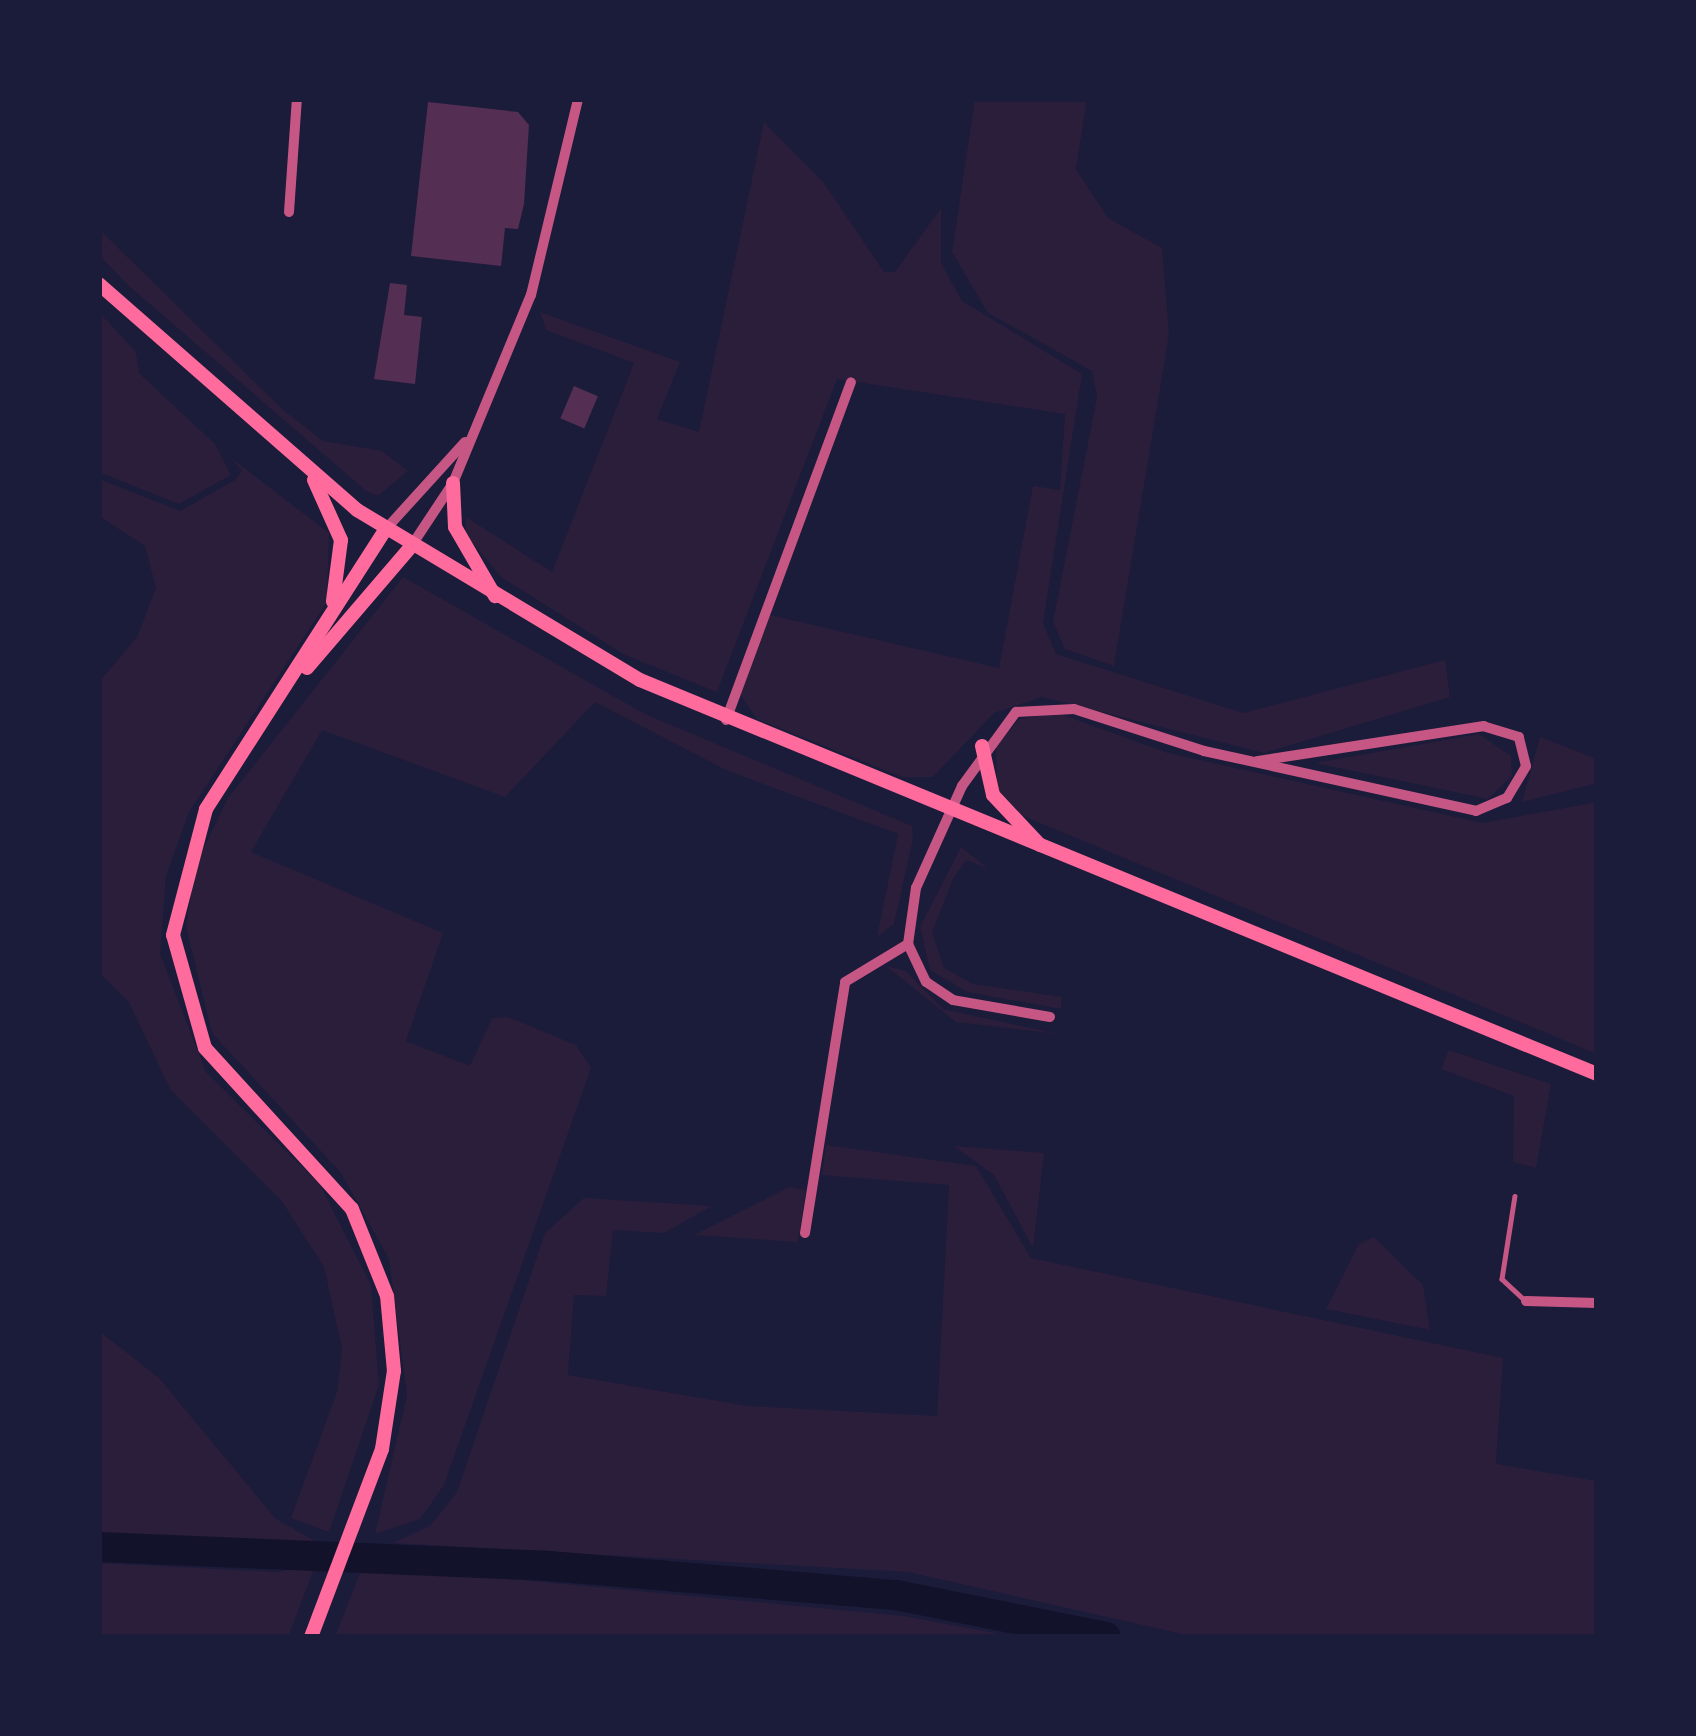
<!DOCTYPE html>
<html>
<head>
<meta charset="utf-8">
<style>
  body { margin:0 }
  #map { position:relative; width:1696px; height:1736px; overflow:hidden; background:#1b1b3a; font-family:Lora,serif }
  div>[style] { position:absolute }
  .green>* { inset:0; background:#2a1e3b }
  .river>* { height:30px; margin:-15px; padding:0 15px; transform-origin:15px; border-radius:15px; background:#12122b }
  .building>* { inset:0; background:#542f53; transform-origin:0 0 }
  .service>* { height:4.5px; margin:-2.25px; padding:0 2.25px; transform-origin:2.25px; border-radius:2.25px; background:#c65784 }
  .minor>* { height:10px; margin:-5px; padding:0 5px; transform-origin:5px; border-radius:5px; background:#c65784 }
  .secondary>* { height:14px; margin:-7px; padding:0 7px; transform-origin:7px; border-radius:7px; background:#ff6b9d }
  span { translate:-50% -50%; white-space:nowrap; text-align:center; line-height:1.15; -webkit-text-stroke:10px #1b1b3a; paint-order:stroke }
  .frame { position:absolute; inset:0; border:102px solid #1b1b3a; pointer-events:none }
</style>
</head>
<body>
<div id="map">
  <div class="green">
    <div style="clip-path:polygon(975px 99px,1087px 99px,1076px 169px,1108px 218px,1162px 248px,1169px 334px,1114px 666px,1065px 649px,1053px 622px,1097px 397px,1092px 371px,988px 313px,952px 252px)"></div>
    <div style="clip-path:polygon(764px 122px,824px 183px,884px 272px,895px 272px,941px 208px,941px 263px,962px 301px,1082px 374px,1043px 623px,1056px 654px,1243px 713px,1445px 660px,1450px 697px,1264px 753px,1042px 697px,994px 713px,933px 777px,902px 777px,757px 719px,738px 691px,770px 615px,999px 668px,1033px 486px,1060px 490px,1065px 414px,837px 379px,717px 692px,625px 655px,501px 577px,466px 535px,466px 517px,552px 572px,634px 363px,546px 330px,540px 312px,680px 362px,657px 419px,699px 432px)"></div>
    <div style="clip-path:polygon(99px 229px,282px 409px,323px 441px,382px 451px,408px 471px,378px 496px,366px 491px,128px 285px,99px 255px)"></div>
    <div style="clip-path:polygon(99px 312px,136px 352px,139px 373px,215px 444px,231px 475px,179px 504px,99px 472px)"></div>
    <div style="clip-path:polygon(230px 457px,329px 533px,327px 602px,189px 812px,166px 876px,160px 954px,206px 1072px,320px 1185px,371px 1285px,379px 1385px,329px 1532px,291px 1518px,337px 1392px,342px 1349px,324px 1267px,281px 1200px,170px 1089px,129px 1002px,99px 973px,99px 682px,137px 637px,156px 588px,145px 546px,99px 516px,99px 479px,180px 511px,235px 480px,242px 471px)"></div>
    <div style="clip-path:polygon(403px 577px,645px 714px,912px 826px,913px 839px,894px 924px,877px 937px,898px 834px,726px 770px,595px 702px,505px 797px,322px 730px,251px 852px,443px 933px,406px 1041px,470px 1066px,492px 1018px,508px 1017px,576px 1045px,591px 1068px,444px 1485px,420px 1519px,375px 1534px,407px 1395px,389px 1259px,341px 1173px,212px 1033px,186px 927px,196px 864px,228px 798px)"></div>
    <div style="clip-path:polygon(1058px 713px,1168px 753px,1483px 823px,1597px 802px,1597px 1054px,1016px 813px,997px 790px,996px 746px,1019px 719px)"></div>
    <div style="clip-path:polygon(1479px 734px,1511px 756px,1512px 776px,1488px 799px,1315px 763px)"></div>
    <div style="clip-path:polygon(1540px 737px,1597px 759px,1597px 783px,1522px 802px)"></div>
    <div style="clip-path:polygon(961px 847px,989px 869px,966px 860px,953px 879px,932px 933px,944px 968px,973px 984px,1062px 997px,1061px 1009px,967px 992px,930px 970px,920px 927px)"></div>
    <div style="clip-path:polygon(886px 966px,906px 971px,943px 1009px,1058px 1034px,956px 1022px)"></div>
    <div style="clip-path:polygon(1449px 1050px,1551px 1084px,1536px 1168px,1513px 1162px,1514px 1096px,1441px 1069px)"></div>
    <div style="clip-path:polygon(826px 1145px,976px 1166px,1031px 1258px,1503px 1358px,1496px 1464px,1597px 1481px,1597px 1637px,1196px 1637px,908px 1572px,393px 1543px,431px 1525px,457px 1492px,545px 1233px,584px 1198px,712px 1206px,664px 1233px,613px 1230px,606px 1296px,574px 1295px,568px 1375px,747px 1406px,937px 1416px,949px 1185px,822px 1175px)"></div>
    <div style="clip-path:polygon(954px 1146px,1044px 1153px,1033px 1248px,994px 1175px)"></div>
    <div style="clip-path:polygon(789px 1187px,806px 1190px,798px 1242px,694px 1235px)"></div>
    <div style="clip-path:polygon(1374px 1237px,1423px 1285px,1430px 1330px,1326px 1309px,1359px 1244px)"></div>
    <div style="clip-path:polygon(99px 1331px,159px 1378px,275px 1518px,316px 1542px,99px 1534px)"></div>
    <div style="clip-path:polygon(99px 1563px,277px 1572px,316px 1564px,288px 1637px,99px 1637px)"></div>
    <div style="clip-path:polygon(363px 1565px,904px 1616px,1016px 1637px,335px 1637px)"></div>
  </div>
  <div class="river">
    <div style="left:99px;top:1547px;width:450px;rotate:2.4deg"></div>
    <div style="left:549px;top:1566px;width:348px;rotate:4.8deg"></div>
    <div style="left:896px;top:1595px;width:214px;rotate:11.3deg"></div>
  </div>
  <div class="building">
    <div style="clip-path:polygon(428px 102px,518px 112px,529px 125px,524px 204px,518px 229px,505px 228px,501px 266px,411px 256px)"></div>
    <div style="clip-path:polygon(390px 283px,407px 285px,404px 315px,422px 317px,415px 384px,374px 379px)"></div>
    <div style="left:574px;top:386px;width:26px;height:35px;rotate:23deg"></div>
  </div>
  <div class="service">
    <div style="left:1515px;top:1196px;width:84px;rotate:98.9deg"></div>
    <div style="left:1502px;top:1279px;width:33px;rotate:43deg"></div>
  </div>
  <div class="minor">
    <div style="left:289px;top:212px;width:113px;rotate:-86deg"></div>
    <div style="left:385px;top:530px;width:119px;rotate:-47.7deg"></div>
    <div style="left:410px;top:548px;width:78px;rotate:-56.5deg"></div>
    <div style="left:453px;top:483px;width:204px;rotate:-67.5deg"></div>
    <div style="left:531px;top:295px;width:202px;rotate:-76.5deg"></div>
    <div style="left:726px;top:720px;width:360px;rotate:-69.7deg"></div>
    <div style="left:1050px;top:1017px;width:98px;rotate:-170.1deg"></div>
    <div style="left:953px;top:1000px;width:32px;rotate:-146deg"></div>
    <div style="left:926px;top:982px;width:42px;rotate:-115.3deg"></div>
    <div style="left:908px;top:944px;width:57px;rotate:-81.9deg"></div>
    <div style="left:916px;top:888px;width:112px;rotate:-65.7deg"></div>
    <div style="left:962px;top:786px;width:92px;rotate:-53.9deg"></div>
    <div style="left:1016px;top:712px;width:58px;rotate:-3deg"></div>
    <div style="left:1074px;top:709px;width:137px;rotate:17.9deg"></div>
    <div style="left:1204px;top:751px;width:279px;rotate:12.4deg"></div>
    <div style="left:1476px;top:811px;width:34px;rotate:-23deg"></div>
    <div style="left:1507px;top:798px;width:37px;rotate:-59deg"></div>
    <div style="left:1526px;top:766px;width:30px;rotate:-104deg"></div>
    <div style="left:1519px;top:737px;width:37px;rotate:-163deg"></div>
    <div style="left:1484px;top:726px;width:230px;rotate:171.2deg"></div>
    <div style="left:805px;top:1233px;width:254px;rotate:-80.9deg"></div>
    <div style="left:845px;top:982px;width:74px;rotate:-31.1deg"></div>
    <div style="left:1526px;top:1301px;width:71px;rotate:1.6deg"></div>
  </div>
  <div class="secondary">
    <div style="left:99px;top:284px;width:343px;rotate:41.2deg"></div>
    <div style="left:357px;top:510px;width:330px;rotate:31deg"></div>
    <div style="left:640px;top:680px;width:1035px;rotate:22.38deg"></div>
    <div style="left:314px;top:480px;width:66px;rotate:65.8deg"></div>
    <div style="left:341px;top:540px;width:62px;rotate:97.5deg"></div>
    <div style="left:453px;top:483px;width:44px;rotate:87.4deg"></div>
    <div style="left:455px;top:527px;width:80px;rotate:59.9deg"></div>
    <div style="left:307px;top:668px;width:158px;rotate:-49.4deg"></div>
    <div style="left:982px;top:746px;width:50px;rotate:77.3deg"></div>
    <div style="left:993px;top:795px;width:69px;rotate:46.8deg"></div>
    <div style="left:311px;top:1637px;width:201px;rotate:-69.3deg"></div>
    <div style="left:382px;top:1449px;width:79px;rotate:-81.3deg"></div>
    <div style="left:394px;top:1371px;width:75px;rotate:-95.3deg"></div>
    <div style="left:387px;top:1296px;width:94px;rotate:-111.9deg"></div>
    <div style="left:352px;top:1209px;width:218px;rotate:-132.4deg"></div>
    <div style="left:205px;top:1048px;width:117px;rotate:-105.8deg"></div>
    <div style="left:173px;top:935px;width:130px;rotate:-75.3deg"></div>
    <div style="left:206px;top:809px;width:331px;rotate:-57.3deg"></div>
  </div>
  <div class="frame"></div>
</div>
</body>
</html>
